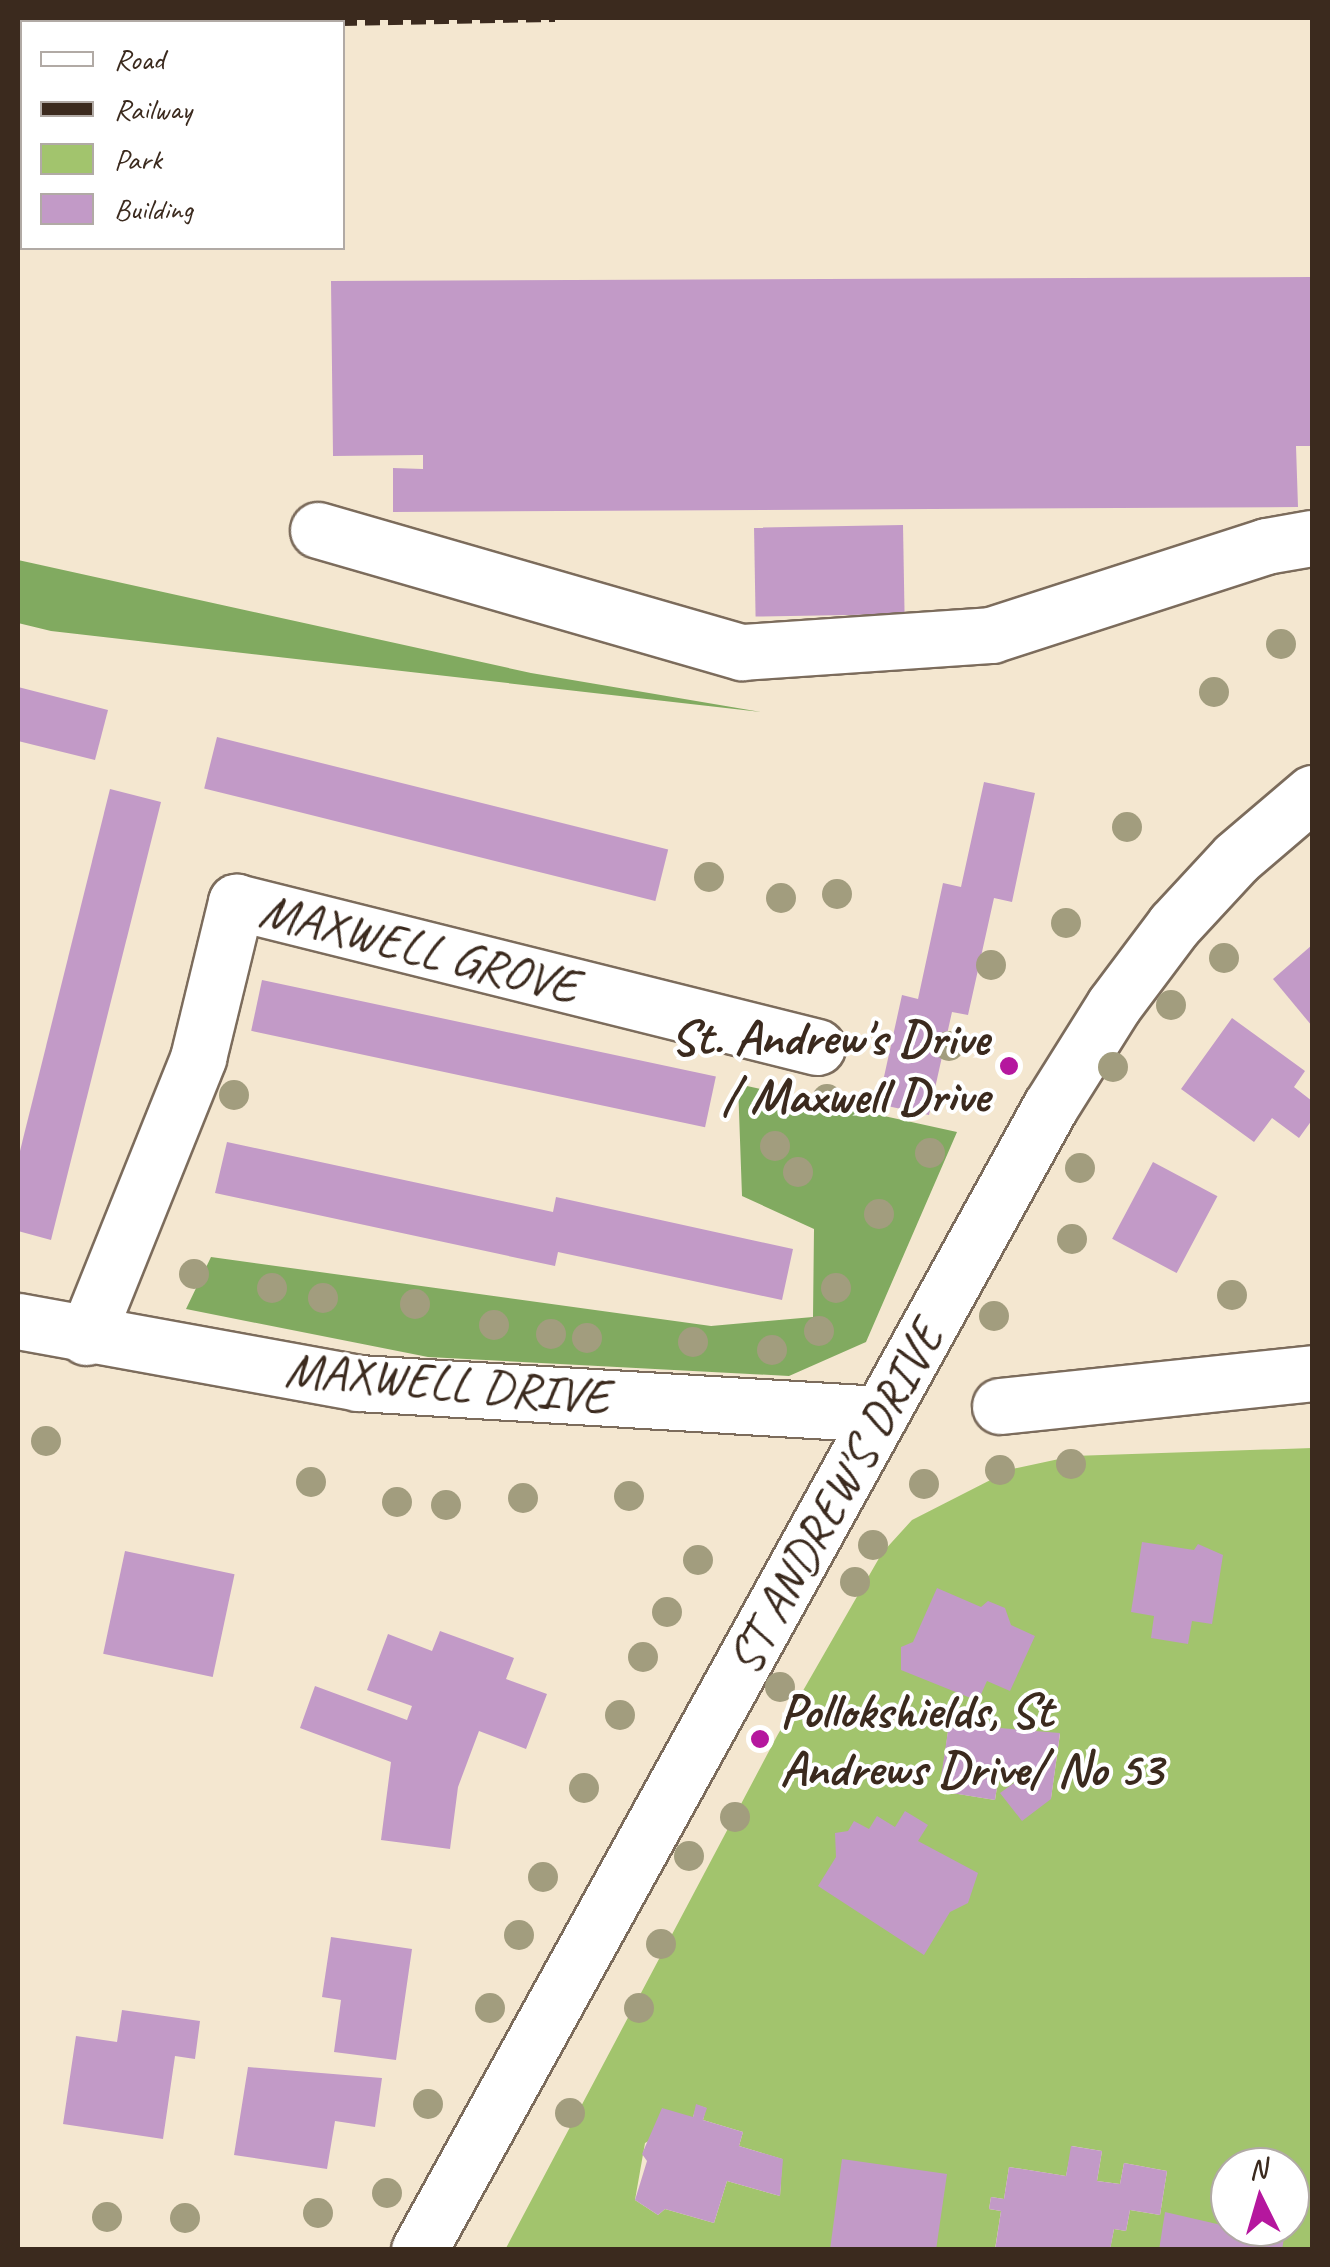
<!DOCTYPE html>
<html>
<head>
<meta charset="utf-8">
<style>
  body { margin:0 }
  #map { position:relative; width:1330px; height:2267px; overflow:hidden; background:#f4e7d0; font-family:Caveat,sans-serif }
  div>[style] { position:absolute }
  .green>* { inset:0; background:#a2c46d }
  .forest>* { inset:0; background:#81aa60 }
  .building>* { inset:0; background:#c29ac7; transform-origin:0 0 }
  .roads { filter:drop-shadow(2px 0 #7c6c5c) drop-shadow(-2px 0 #7c6c5c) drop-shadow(0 2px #7c6c5c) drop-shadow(0 -2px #7c6c5c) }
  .minor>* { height:55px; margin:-27.5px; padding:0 27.5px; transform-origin:27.5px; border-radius:27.5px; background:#fff }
  .rail>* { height:8px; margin-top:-4px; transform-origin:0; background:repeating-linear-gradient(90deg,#3b2a1e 0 15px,transparent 0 23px) }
  .trees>* { width:30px; height:30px; margin:-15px; border-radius:50%; background:#a29d7e }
  .dots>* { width:28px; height:28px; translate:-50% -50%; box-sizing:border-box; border:5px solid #fff; border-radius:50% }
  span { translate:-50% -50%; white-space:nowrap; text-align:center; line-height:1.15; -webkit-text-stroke:8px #fff; paint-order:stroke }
  .street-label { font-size:50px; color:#3b2a1e }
  .poi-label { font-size:50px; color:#3b2a1e; font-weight:700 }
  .right { translate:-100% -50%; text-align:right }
  .left { translate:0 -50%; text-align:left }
  .frame { position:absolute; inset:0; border:20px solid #3b2a1e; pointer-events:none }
  .legend { position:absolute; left:20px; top:20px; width:325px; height:230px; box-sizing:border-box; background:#fff; border:2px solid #b1aaa5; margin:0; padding:12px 18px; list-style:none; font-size:30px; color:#3b2a1e }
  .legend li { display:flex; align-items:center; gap:20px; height:50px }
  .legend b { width:50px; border:2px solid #b1aaa5 }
  .north { position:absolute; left:1210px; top:2147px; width:100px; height:100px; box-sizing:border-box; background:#fff; border:2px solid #b1aaa5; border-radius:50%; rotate:355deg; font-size:28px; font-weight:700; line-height:40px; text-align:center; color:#3b2a1e }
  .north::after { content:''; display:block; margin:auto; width:35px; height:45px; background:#b5179e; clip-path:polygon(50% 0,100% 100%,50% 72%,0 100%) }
</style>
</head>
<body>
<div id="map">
  <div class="green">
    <div style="clip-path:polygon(evenodd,1312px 1448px,1312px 2249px,1110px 2249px,1114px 2229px,1126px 2231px,1130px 2210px,1160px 2215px,1167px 2171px,1124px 2163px,1120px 2184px,1097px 2181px,1102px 2151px,1072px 2146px,1066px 2176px,1009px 2167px,1004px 2199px,991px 2197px,989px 2209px,1001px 2211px,995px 2249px,505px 2250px,777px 1736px,882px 1553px,912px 1520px,1012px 1469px,1073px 1456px,1312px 1448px,949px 1724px,1060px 1734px,1051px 1798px,1029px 1772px,1000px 1767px,995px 1800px,940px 1791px,949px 1724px,1312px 1448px,697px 2105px,706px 2108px,703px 2120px,743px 2132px,739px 2146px,782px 2159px,780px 2196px,727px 2181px,714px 2223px,665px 2209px,658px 2215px,635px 2200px,645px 2143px,693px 2117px,697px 2105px,1312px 1448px,1230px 2167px,1290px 2167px,1290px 2227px,1230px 2227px,1230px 2167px)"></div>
  </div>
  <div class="forest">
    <div style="clip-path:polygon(18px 560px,531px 673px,761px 712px,51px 631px,18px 623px)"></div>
    <div style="clip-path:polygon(738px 1084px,957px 1132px,866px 1342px,789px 1376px,428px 1357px,186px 1309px,211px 1257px,711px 1326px,813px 1317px,814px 1229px,742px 1196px)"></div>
  </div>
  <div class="building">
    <div style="clip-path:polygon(1312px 277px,1312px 446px,1296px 446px,1298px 507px,393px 512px,393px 468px,423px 469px,423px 455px,333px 456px,331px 281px)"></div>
    <div style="left:903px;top:525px;width:89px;height:149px;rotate:89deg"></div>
    <div style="clip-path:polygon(18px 687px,108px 710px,95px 760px,18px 741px)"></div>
    <div style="left:217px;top:737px;width:465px;height:53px;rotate:14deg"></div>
    <div style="clip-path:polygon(984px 782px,1035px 793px,1012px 902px,994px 898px,968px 1015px,952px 1012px,929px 1115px,878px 1104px,902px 995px,918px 999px,943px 883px,961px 887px)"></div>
    <div style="clip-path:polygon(110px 789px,161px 802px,51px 1240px,18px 1231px,18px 1159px)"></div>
    <div style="clip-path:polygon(1312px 945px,1312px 1026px,1273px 979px)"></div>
    <div style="left:262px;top:980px;width:464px;height:52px;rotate:12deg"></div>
    <div style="clip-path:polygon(1232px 1018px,1305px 1071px,1294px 1087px,1312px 1101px,1312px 1120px,1299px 1138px,1272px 1118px,1254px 1142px,1181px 1089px)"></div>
    <div style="clip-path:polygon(227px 1142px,553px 1212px,556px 1197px,793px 1249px,782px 1300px,558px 1252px,555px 1266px,215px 1193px)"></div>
    <div style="left:1153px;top:1162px;width:73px;height:87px;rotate:28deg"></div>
    <div style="clip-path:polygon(1142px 1542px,1194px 1550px,1198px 1544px,1223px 1555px,1212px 1624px,1192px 1621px,1188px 1644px,1151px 1638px,1154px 1616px,1131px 1612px)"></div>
    <div style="left:125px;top:1551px;width:112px;height:105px;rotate:12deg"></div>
    <div style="clip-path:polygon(937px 1588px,981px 1607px,988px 1601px,1005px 1608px,1011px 1625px,1035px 1636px,1010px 1691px,987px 1681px,978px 1701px,901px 1670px,901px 1647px,913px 1642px)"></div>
    <div style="clip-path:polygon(440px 1631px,514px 1658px,506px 1679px,547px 1694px,526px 1749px,479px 1731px,458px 1787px,450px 1849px,381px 1840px,391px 1762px,300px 1728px,315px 1686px,407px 1720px,412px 1706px,367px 1690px,388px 1634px,432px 1651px)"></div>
    <div style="clip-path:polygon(949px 1724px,1060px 1733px,1051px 1799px,1022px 1821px,1000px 1793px,1029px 1772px,1000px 1767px,995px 1800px,939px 1791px)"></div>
    <div style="clip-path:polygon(905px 1811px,928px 1825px,918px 1841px,978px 1873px,968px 1903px,950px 1912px,924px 1955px,818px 1886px,836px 1857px,835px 1833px,848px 1831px,854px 1821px,869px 1829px,877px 1816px,895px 1827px)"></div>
    <div style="clip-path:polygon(331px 1937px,412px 1949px,396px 2060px,334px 2052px,341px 2000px,322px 1997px)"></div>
    <div style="clip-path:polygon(122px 2010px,200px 2021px,195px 2059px,175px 2056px,163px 2139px,63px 2124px,76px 2036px,117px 2042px)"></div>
    <div style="clip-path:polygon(248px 2067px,382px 2078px,375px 2127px,335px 2121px,327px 2169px,234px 2155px)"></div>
    <div style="clip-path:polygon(696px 2104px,707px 2108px,703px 2120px,743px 2132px,739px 2146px,783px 2159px,780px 2196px,727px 2181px,714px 2223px,665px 2209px,658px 2215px,635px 2200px,647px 2161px,642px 2154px,662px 2108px,693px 2117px)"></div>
    <div style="clip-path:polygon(1071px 2146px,1102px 2151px,1097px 2181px,1120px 2184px,1124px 2163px,1167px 2171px,1160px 2215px,1130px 2210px,1126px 2231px,1114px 2229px,1110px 2250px,995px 2250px,1001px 2211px,989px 2209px,991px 2197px,1004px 2199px,1009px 2167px,1066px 2176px)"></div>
    <div style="clip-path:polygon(842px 2159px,947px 2174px,936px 2250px,830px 2250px)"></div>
    <div style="clip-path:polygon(1165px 2212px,1230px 2227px,1274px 2227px,1285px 2232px,1282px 2250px,1159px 2250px)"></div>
  </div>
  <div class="roads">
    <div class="minor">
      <div style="left:318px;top:530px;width:441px;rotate:16.1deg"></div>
      <div style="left:742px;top:652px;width:250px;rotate:-3.9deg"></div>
      <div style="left:991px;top:635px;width:289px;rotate:-17.9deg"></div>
      <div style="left:1266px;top:546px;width:47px;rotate:-9.9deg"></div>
      <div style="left:18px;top:1321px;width:346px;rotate:10.3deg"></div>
      <div style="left:358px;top:1383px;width:523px;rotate:3.4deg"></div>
      <div style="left:86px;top:1337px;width:301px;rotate:-68.1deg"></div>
      <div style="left:198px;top:1058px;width:161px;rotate:-76.3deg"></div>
      <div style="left:236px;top:902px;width:599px;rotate:14.01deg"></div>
      <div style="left:1000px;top:1406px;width:314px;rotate:-6deg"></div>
      <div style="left:419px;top:2250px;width:1306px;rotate:-61.1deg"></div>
      <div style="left:1050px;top:1107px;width:120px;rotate:-57.9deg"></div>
      <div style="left:1114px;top:1005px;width:100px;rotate:-53.1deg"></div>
      <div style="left:1174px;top:925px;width:91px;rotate:-47.2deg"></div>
      <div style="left:1236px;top:858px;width:100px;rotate:-40.5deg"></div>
    </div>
  </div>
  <div class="rail">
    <div style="left:158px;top:22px;width:52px;rotate:-4.4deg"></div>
    <div style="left:342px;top:22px;width:213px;rotate:-1.1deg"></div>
    <div style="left:18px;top:35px;width:4px"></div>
  </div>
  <div class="trees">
    <div style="left:1281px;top:644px"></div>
    <div style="left:1214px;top:692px"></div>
    <div style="left:1127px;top:827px"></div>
    <div style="left:709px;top:877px"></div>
    <div style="left:837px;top:894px"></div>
    <div style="left:781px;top:898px"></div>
    <div style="left:1066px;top:923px"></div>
    <div style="left:1224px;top:958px"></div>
    <div style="left:991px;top:965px"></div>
    <div style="left:1171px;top:1005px"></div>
    <div style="left:949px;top:1046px"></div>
    <div style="left:1113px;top:1067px"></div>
    <div style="left:234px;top:1095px"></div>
    <div style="left:827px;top:1099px"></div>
    <div style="left:775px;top:1146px"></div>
    <div style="left:930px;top:1153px"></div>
    <div style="left:1080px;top:1168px"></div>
    <div style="left:798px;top:1172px"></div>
    <div style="left:879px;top:1214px"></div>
    <div style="left:1072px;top:1239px"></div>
    <div style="left:194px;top:1274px"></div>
    <div style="left:272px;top:1288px"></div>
    <div style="left:836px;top:1288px"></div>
    <div style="left:1232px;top:1295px"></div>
    <div style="left:323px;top:1298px"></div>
    <div style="left:415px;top:1304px"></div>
    <div style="left:994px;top:1316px"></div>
    <div style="left:494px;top:1325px"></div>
    <div style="left:819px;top:1331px"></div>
    <div style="left:551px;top:1334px"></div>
    <div style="left:587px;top:1338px"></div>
    <div style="left:693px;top:1342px"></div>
    <div style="left:772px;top:1350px"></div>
    <div style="left:46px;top:1441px"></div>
    <div style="left:1071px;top:1464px"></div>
    <div style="left:1000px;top:1470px"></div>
    <div style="left:311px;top:1482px"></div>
    <div style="left:924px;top:1484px"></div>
    <div style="left:629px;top:1496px"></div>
    <div style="left:523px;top:1498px"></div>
    <div style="left:397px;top:1502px"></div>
    <div style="left:446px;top:1505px"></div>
    <div style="left:873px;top:1545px"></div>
    <div style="left:698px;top:1560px"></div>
    <div style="left:855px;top:1582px"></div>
    <div style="left:667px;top:1612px"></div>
    <div style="left:643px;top:1657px"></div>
    <div style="left:780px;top:1687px"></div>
    <div style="left:620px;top:1715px"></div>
    <div style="left:584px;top:1788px"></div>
    <div style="left:735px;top:1817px"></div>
    <div style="left:689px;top:1856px"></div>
    <div style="left:543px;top:1877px"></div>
    <div style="left:519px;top:1935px"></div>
    <div style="left:661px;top:1944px"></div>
    <div style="left:490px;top:2008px"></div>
    <div style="left:639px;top:2008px"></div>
    <div style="left:428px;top:2104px"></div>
    <div style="left:570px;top:2113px"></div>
    <div style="left:387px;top:2193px"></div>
    <div style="left:318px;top:2213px"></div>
    <div style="left:107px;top:2217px"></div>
    <div style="left:185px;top:2218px"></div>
  </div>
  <div class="dots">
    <div style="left:1009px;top:1066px;background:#b5179e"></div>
    <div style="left:760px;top:1739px;background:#b5179e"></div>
  </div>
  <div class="street-label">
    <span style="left:419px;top:948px;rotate:14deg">MAXWELL GROVE</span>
    <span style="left:447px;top:1383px;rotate:5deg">MAXWELL DRIVE</span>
    <span style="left:835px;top:1498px;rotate:-61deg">ST ANDREW'S DRIVE</span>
  </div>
  <div class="poi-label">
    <span class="right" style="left:989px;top:1066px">St. Andrew's Drive<br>/ Maxwell Drive</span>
    <span class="left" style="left:780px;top:1739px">Pollokshields, St<br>Andrews Drive/ No 53</span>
  </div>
  <div class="frame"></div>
  <ul class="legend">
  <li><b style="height:12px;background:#fff"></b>Road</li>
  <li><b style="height:12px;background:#3b2a1e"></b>Railway</li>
  <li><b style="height:28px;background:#a2c46d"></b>Park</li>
  <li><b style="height:28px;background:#c29ac7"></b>Building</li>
  </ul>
  <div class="north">N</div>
</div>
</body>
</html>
